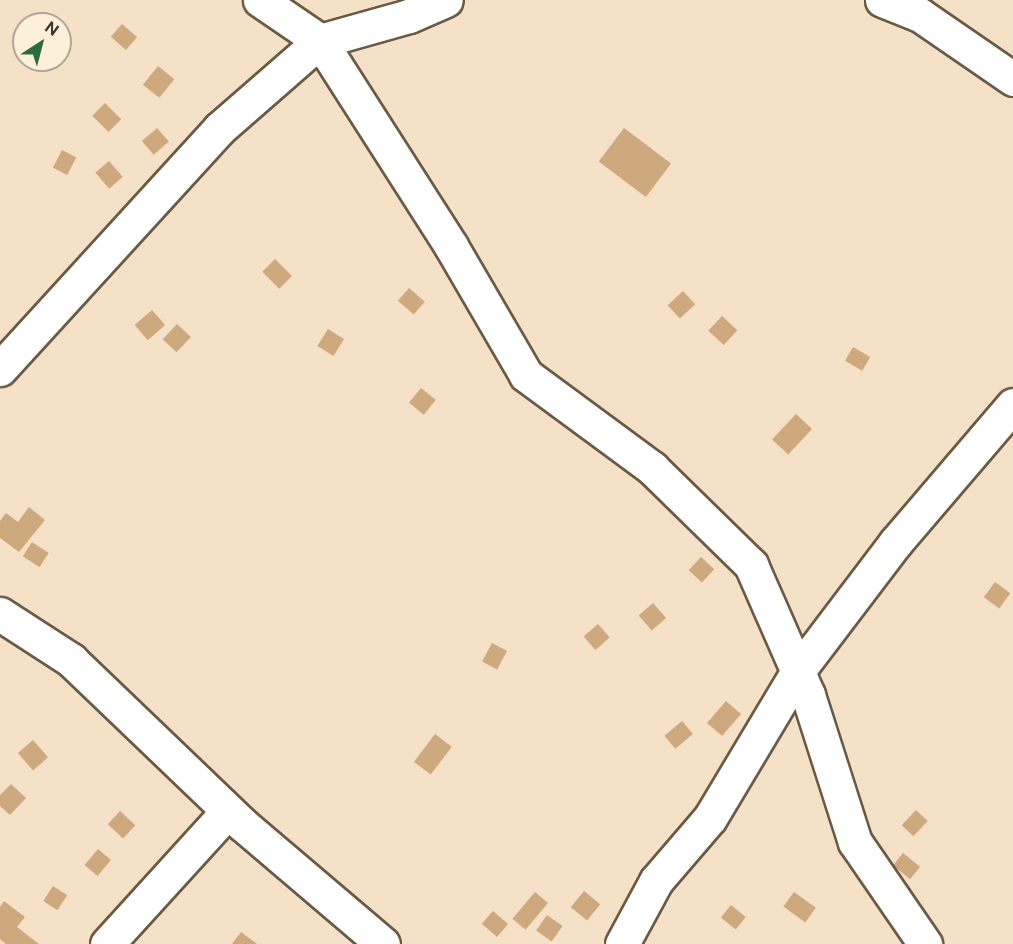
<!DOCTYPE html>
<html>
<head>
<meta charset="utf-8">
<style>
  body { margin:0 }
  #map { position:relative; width:1013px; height:944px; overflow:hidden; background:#f4e1c8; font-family:"Public Sans",sans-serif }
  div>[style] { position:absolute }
  .building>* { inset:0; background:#cfa97e; transform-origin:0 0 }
  .roads { filter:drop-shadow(2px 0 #6a5a44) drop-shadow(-2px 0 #6a5a44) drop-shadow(0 2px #6a5a44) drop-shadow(0 -2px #6a5a44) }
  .minor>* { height:33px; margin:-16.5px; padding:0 16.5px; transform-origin:16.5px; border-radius:16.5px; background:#fff }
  span { translate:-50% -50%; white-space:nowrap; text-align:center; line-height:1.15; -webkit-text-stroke:4.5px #feefdb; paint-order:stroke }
  .north { position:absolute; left:12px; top:12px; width:60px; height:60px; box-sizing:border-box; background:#feefdb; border:2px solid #b2a696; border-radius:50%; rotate:36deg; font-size:16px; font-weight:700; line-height:24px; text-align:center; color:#40382e }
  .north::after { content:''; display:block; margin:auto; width:21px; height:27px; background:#276e3a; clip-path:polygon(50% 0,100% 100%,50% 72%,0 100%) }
</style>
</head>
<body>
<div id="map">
  <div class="building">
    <div style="left:122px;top:24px;width:20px;height:17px;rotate:41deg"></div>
    <div style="left:158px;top:66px;width:21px;height:24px;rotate:39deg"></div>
    <div style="left:105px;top:103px;width:23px;height:18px;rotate:45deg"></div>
    <div style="left:157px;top:128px;width:18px;height:20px;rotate:49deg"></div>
    <div style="left:624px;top:128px;width:59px;height:42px;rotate:37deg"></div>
    <div style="left:62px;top:150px;width:16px;height:20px;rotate:27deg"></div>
    <div style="left:109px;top:161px;width:21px;height:18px;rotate:49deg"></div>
    <div style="left:275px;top:259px;width:24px;height:18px;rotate:45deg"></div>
    <div style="left:409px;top:288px;width:21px;height:17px;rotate:41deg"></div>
    <div style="left:683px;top:291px;width:18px;height:21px;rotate:47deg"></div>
    <div style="left:152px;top:310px;width:20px;height:23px;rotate:49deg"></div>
    <div style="left:722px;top:316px;width:21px;height:20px;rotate:43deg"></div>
    <div style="left:177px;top:324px;width:19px;height:21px;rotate:43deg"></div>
    <div style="left:328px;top:329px;width:19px;height:20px;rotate:32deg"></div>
    <div style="left:853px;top:347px;width:20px;height:16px;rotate:30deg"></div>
    <div style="left:421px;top:388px;width:19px;height:19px;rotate:39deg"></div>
    <div style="left:796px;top:414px;width:22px;height:35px;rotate:43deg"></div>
    <div style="clip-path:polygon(29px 507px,45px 520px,19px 552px,0 538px,0 521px,6px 513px,18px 522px)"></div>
    <div style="left:32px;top:542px;width:20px;height:17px;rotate:33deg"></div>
    <div style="left:701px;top:557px;width:18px;height:18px;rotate:43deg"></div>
    <div style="left:995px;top:582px;width:19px;height:19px;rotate:36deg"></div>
    <div style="left:653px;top:603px;width:20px;height:19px;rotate:49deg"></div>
    <div style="left:598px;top:624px;width:18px;height:19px;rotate:49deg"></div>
    <div style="left:492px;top:643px;width:17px;height:21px;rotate:28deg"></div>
    <div style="left:726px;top:701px;width:20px;height:29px;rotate:41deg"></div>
    <div style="left:682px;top:721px;width:17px;height:23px;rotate:50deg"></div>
    <div style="left:435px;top:734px;width:21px;height:35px;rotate:37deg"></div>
    <div style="left:33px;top:740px;width:23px;height:20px;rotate:49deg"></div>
    <div style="clip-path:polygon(11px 784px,26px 798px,10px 815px,0 806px,0 795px)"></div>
    <div style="left:916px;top:810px;width:16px;height:21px;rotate:43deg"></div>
    <div style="left:120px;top:811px;width:21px;height:18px;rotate:43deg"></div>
    <div style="left:98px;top:849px;width:17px;height:21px;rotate:40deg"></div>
    <div style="left:903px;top:853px;width:22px;height:16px;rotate:39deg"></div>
    <div style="left:53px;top:886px;width:17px;height:18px;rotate:33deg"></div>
    <div style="left:584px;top:891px;width:21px;height:21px;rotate:39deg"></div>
    <div style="left:535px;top:892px;width:17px;height:35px;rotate:40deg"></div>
    <div style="left:794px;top:892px;width:27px;height:18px;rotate:36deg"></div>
    <div style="clip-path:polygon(4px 901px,25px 917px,17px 927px,39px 944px,6px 944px,0 939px,0 907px)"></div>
    <div style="left:731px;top:905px;width:19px;height:16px;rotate:39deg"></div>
    <div style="left:493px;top:911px;width:20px;height:17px;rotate:41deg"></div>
    <div style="left:547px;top:915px;width:19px;height:19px;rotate:35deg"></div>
    <div style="clip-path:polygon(241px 932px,257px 944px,232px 944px)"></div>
  </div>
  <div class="roads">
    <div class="minor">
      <div style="left:260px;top:0;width:73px;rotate:34.3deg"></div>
      <div style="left:320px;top:41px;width:243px;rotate:57.4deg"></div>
      <div style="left:451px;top:246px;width:149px;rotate:59.8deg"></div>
      <div style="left:526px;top:375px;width:157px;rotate:36.4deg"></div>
      <div style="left:652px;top:468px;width:139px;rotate:44.4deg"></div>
      <div style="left:751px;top:565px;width:142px;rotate:66.3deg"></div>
      <div style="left:808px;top:695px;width:154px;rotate:72.3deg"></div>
      <div style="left:855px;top:842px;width:124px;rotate:55.5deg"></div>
      <div style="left:882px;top:0;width:41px;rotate:21.5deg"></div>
      <div style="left:920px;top:15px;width:113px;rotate:34.5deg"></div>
      <div style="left:0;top:369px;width:325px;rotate:-47.6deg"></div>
      <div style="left:219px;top:129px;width:134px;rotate:-41.1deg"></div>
      <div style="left:320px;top:41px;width:92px;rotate:-15.7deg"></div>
      <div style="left:409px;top:16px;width:40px;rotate:-23.4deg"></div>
      <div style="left:0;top:614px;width:85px;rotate:32.9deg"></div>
      <div style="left:71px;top:660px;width:237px;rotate:43.8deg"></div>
      <div style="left:242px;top:824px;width:185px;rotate:40.4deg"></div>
      <div style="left:107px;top:944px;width:180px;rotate:-47.7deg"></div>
      <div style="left:622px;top:944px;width:72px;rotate:-61.6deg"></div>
      <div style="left:656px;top:881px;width:83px;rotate:-49.4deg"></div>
      <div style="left:710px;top:818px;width:171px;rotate:-59.1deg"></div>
      <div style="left:798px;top:671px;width:162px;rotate:-52.8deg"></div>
      <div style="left:896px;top:542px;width:180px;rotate:-49.5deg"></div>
    </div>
  </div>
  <div class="north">N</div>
</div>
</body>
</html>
